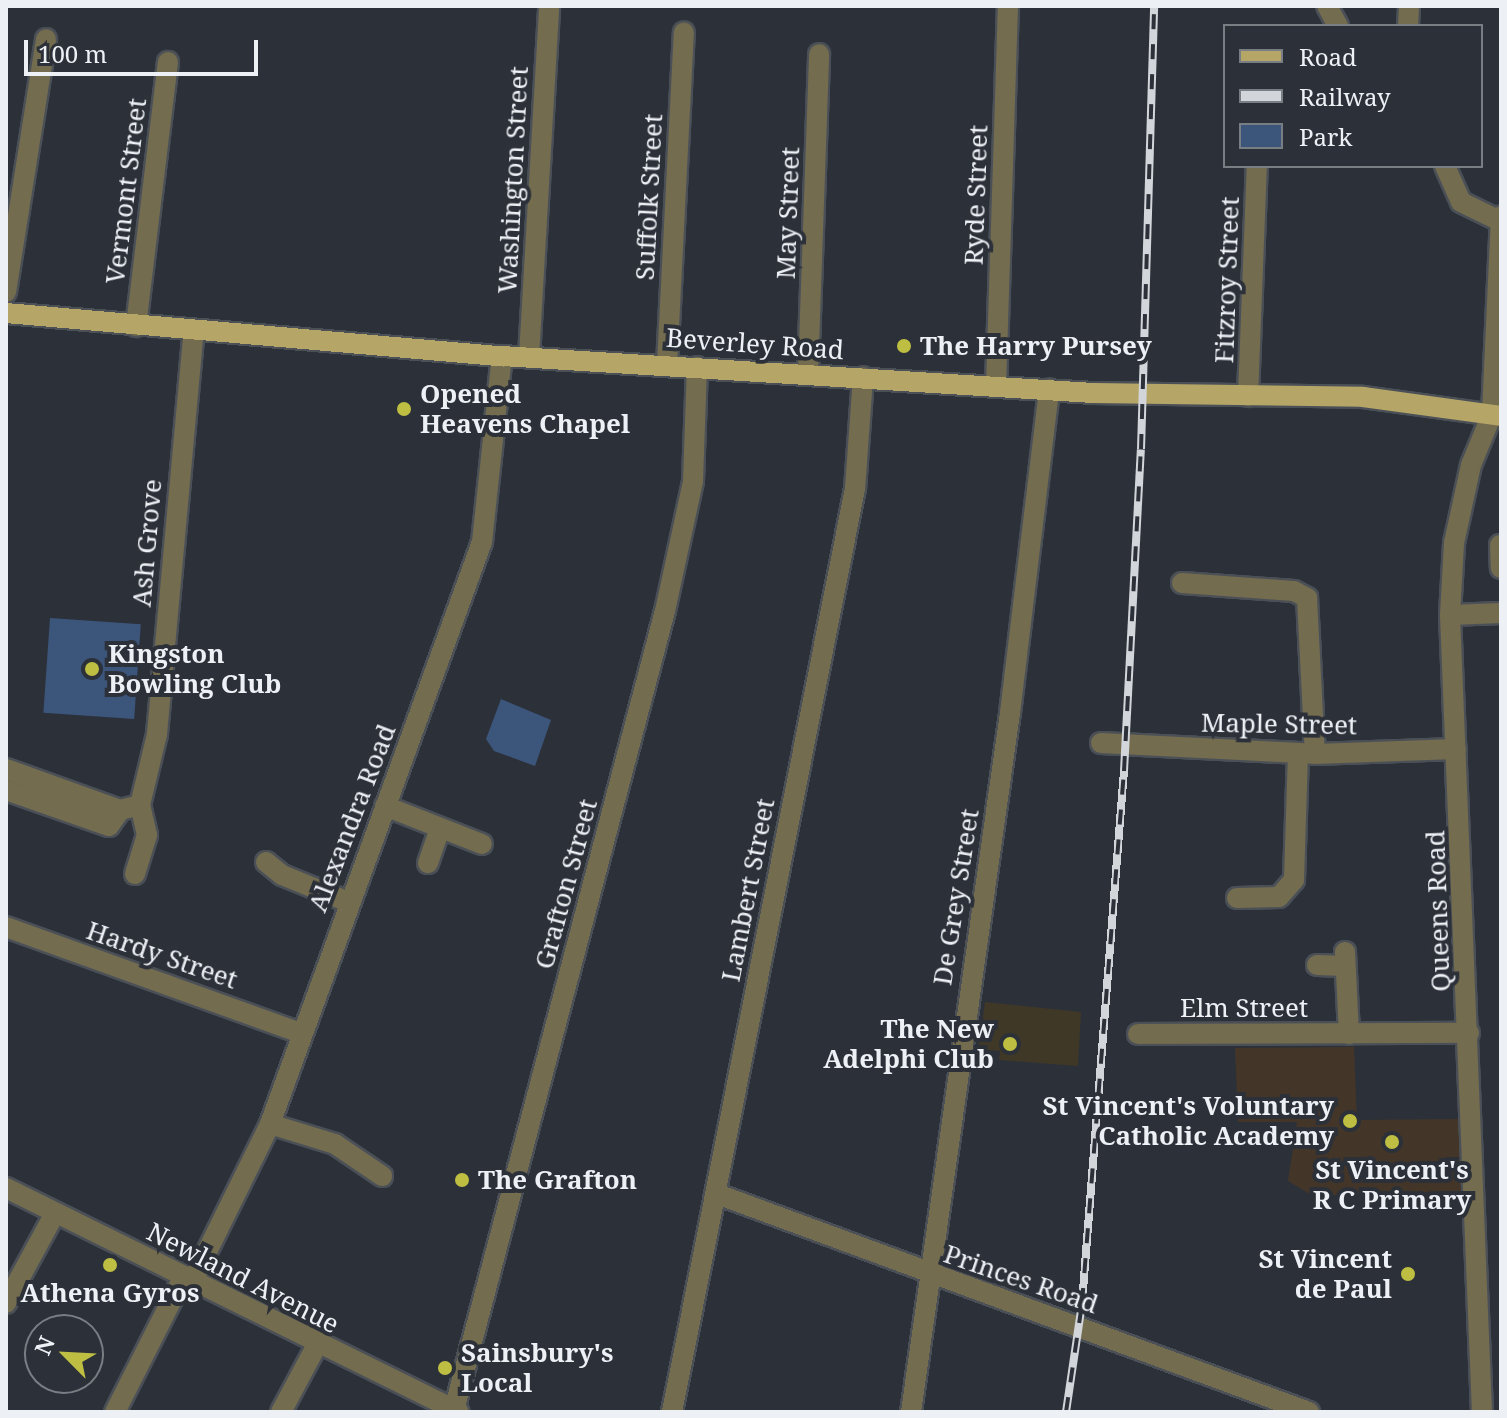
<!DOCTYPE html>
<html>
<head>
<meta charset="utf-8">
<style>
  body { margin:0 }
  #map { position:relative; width:1507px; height:1418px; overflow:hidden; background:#2c3139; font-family:"Noto Serif",serif }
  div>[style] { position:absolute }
  .commercial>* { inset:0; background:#3f3827 }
  .education>* { inset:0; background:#433628 }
  .green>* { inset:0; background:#3c557b; transform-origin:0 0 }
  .roads { filter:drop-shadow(2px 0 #4b5057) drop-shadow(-2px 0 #4b5057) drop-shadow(0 2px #4b5057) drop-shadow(0 -2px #4b5057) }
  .minor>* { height:20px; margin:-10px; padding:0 10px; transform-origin:10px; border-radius:10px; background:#736c4f }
  .major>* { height:20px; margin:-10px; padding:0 10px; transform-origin:10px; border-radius:10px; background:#b5a668 }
  .rail>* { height:8px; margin-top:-4px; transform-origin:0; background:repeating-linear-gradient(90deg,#2c3139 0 15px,#d2d5da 0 30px); box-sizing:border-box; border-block:2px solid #d2d5da }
  .dots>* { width:22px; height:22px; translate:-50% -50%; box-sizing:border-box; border:4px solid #2c3139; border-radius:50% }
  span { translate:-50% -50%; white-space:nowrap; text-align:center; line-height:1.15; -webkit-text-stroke:8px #2c3139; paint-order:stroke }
  .street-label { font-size:26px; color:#edf0f5 }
  .poi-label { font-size:26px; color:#edf0f5; font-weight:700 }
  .left { translate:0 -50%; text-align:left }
  .right { translate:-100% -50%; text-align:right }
  .frame { position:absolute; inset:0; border:8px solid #edf0f5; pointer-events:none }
  .legend { position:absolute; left:1223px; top:24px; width:260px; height:144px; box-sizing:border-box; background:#2c3139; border:2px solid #797d84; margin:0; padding:10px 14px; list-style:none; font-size:24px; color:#edf0f5 }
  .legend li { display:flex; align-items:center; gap:16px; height:40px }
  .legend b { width:40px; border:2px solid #797d84 }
  .north { position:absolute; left:24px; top:1314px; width:80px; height:80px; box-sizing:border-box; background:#2c3139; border:2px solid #797d84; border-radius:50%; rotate:294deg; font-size:22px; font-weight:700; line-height:32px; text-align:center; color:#edf0f5 }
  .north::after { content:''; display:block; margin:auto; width:28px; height:36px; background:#bebf42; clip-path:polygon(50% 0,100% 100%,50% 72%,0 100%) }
  .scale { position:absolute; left:24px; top:40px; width:234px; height:36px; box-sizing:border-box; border:4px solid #edf0f5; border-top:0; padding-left:10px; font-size:24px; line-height:28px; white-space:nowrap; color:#edf0f5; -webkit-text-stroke:6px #2c3139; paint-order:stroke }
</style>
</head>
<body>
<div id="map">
  <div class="commercial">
    <div style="clip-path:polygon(985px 1002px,1081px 1012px,1078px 1066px,999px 1060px,1000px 1051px,978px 1049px)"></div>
  </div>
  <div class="education">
    <div style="clip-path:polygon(1354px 1047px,1357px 1120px,1461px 1119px,1463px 1191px,1313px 1196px,1288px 1181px,1297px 1122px,1238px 1122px,1235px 1048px)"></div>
  </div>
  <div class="green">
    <div style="left:50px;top:618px;width:91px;height:95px;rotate:4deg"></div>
    <div style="clip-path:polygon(501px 699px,551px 720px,535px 766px,494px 751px,486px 739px)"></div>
  </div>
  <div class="roads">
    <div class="minor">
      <div style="left:1327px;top:6px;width:23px;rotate:61deg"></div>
      <div style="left:1408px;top:26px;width:17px;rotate:-87deg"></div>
      <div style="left:1445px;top:166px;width:39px;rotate:66deg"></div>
      <div style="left:1461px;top:202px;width:41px;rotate:25.9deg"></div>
      <div style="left:6px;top:292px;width:256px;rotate:-81deg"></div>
      <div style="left:136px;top:326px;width:266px;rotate:-83.1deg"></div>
      <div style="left:529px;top:357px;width:352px;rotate:-86.7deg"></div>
      <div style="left:667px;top:365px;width:333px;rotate:-87.1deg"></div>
      <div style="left:808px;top:373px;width:319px;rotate:-88deg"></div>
      <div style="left:996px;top:386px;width:380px;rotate:-88.2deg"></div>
      <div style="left:1248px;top:396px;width:230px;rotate:-87.8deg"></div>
      <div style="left:1500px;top:545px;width:23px;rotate:88deg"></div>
      <div style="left:1182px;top:583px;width:112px;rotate:4.1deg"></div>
      <div style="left:1294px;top:591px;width:15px;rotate:28deg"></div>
      <div style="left:1307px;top:598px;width:156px;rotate:87.1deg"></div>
      <div style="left:1450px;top:615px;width:51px;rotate:-2.2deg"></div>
      <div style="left:1101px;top:743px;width:214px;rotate:2.9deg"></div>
      <div style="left:1315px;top:754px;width:141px;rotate:-2deg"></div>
      <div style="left:6px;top:769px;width:121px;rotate:19.8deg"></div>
      <div style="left:120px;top:810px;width:21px;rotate:-14deg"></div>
      <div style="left:140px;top:805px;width:73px;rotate:-76.5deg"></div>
      <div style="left:157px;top:734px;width:405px;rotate:-84.8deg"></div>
      <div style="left:6px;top:790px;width:109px;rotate:19.3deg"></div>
      <div style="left:109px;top:826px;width:19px;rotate:-55deg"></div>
      <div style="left:385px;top:806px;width:104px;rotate:21.4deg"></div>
      <div style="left:266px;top:862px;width:21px;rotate:39deg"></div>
      <div style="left:282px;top:875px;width:71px;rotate:22.2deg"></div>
      <div style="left:428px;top:863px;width:36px;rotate:-71deg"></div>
      <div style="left:135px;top:874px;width:41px;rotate:-72.9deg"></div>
      <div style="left:147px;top:835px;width:31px;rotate:-103deg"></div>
      <div style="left:1237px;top:898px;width:42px;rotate:-1.4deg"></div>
      <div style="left:1279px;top:897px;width:23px;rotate:-49deg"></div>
      <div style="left:1294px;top:880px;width:126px;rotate:-88.2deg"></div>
      <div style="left:6px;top:927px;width:313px;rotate:19.8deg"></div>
      <div style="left:1345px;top:952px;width:82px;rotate:87.2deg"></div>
      <div style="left:1317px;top:965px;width:28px;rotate:2deg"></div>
      <div style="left:1138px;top:1034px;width:331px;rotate:-0.2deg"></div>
      <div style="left:270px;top:1124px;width:68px;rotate:17.1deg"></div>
      <div style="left:335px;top:1144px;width:57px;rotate:34.2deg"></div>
      <div style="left:6px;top:1188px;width:505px;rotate:26.31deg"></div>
      <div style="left:717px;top:1194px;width:631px;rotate:20.22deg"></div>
      <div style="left:192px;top:1282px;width:176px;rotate:-63.7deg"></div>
      <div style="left:270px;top:1124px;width:619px;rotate:-69.99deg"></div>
      <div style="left:482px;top:542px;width:187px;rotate:-83.9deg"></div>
      <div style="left:6px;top:1303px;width:102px;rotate:-61.4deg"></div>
      <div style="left:454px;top:1410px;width:826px;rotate:-75.21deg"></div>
      <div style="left:665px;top:611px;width:133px;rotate:-77.8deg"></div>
      <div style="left:693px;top:481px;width:114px;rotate:-88deg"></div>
      <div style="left:115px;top:1412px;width:150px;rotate:-63.1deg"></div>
      <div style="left:281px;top:1412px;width:76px;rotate:-61.8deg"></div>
      <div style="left:672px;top:1412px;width:941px;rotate:-78.79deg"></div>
      <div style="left:855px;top:489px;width:112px;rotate:-85.9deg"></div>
      <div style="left:911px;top:1412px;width:706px;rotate:-81.94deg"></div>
      <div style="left:1010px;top:713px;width:326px;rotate:-83.1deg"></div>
      <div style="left:1482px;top:1412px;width:798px;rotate:-92.3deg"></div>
      <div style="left:1450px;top:615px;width:72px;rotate:-86.8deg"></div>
      <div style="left:1454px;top:543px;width:80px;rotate:-77.7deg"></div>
      <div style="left:1471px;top:465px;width:55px;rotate:-67.6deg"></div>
      <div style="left:1492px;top:414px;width:198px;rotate:-87.4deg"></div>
    </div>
    <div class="major">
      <div style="left:6px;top:313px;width:498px;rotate:5deg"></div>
      <div style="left:502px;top:356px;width:592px;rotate:3.58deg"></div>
      <div style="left:1093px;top:393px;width:270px;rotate:0.8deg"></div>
      <div style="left:1363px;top:397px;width:139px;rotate:7.8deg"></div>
    </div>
  </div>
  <div class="rail">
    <div style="left:1066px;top:1412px;width:110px;rotate:-81.6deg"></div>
    <div style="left:1082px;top:1303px;width:534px;rotate:-85.49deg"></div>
    <div style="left:1124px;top:771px;width:322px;rotate:-87deg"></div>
    <div style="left:1141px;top:449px;width:443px;rotate:-88.3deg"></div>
  </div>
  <div class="dots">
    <div style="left:904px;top:346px;background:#bebf42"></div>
    <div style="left:404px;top:409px;background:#bebf42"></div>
    <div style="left:92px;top:669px;background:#bebf42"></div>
    <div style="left:1010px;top:1044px;background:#bebf42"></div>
    <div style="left:1350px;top:1121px;background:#bebf42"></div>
    <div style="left:1392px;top:1142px;background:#bebf42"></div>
    <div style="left:462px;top:1180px;background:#bebf42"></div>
    <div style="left:110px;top:1265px;background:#bebf42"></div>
    <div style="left:1408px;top:1274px;background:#bebf42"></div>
    <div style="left:445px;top:1368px;background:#bebf42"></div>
  </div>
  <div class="street-label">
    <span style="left:513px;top:180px;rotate:-87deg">Washington Street</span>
    <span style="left:126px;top:191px;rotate:-83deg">Vermont Street</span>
    <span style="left:976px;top:195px;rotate:-88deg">Ryde Street</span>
    <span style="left:649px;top:197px;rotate:-87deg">Suffolk Street</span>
    <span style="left:788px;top:213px;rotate:-88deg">May Street</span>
    <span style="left:1227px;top:280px;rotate:-88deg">Fitzroy Street</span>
    <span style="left:755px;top:344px;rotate:4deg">Beverley Road</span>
    <span style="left:147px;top:543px;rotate:-85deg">Ash Grove</span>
    <span style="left:1279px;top:724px;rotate:1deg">Maple Street</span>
    <span style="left:352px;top:818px;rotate:-69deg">Alexandra Road</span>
    <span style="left:566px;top:884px;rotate:-75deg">Grafton Street</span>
    <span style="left:748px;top:890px;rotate:-79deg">Lambert Street</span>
    <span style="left:956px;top:897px;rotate:-81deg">De Grey Street</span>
    <span style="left:1438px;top:911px;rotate:-92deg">Queens Road</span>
    <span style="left:162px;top:955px;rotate:19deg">Hardy Street</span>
    <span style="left:1244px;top:1008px">Elm Street</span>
    <span style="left:243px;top:1278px;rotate:27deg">Newland Avenue</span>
    <span style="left:1021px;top:1279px;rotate:19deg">Princes Road</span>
  </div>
  <div class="poi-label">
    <span class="left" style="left:920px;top:346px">The Harry Pursey</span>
    <span class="left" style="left:420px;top:409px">Opened<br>Heavens Chapel</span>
    <span class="left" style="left:108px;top:669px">Kingston<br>Bowling Club</span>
    <span class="right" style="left:994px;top:1044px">The New<br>Adelphi Club</span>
    <span class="right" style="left:1334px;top:1121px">St Vincent's Voluntary<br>Catholic Academy</span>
    <span style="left:1392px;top:1185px">St Vincent's<br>R C Primary</span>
    <span class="left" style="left:478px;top:1180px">The Grafton</span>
    <span class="right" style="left:1392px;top:1274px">St Vincent<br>de Paul</span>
    <span style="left:110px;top:1293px">Athena Gyros</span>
    <span class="left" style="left:461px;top:1368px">Sainsbury's<br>Local</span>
  </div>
  <div class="frame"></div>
  <ul class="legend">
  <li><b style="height:10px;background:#b5a668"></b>Road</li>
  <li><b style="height:10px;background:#d2d5da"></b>Railway</li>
  <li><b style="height:22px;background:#3c557b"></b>Park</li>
  </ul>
  <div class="north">N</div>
  <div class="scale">100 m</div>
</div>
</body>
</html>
